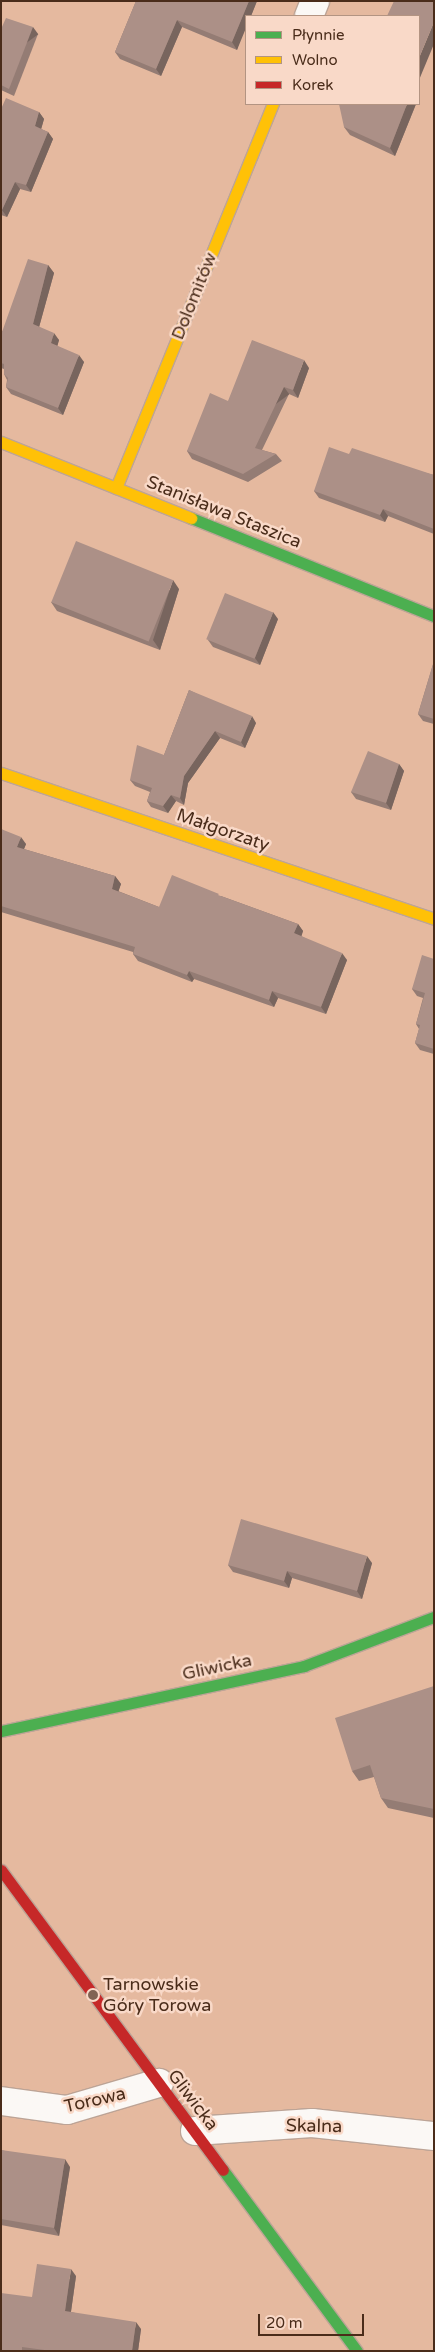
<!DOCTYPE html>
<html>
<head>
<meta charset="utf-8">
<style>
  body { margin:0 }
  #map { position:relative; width:435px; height:2352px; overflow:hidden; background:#e6cdbf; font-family:"Varela Round",sans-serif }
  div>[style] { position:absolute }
  .green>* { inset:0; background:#e5b99f }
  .roads { filter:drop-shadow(1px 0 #bda496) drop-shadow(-1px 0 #bda496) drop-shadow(0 1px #bda496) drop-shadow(0 -1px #bda496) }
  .street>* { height:28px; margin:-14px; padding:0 14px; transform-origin:14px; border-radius:14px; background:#fbf8f5 }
  .fast>* { height:11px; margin:-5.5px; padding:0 5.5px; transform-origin:5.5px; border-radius:5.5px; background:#4caf50 }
  .slow>* { height:11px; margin:-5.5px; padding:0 5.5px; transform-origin:5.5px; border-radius:5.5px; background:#ffc107 }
  .jam>* { height:11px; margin:-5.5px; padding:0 5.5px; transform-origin:5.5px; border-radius:5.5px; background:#c62828 }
  .wall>* { inset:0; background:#947c74 }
  .shaded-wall>* { inset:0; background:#78655e; transform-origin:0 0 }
  .building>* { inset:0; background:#ac9087; transform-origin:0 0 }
  .dots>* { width:14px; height:14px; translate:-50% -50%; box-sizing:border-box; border:2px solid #f9d9c8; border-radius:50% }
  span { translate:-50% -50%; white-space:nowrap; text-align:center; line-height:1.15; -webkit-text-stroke:5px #f9d9c8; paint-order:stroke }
  .street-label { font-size:18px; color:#4a2c1a }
  .poi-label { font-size:18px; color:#4a2c1a }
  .left { translate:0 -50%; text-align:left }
  .frame { position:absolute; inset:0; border:2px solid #4a2c1a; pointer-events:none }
  .legend { position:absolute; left:245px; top:15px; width:175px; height:90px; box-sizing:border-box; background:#f9d9c8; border:1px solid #b39482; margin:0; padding:6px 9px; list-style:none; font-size:15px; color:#4a2c1a }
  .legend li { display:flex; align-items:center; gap:10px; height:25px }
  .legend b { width:25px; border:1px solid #b39482 }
  .scale { position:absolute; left:258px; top:2314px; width:106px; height:22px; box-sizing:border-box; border:2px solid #4a2c1a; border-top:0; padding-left:6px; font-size:15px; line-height:18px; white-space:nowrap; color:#4a2c1a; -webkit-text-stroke:4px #f9d9c8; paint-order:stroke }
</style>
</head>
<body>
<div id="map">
  <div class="green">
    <div style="clip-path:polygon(evenodd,1px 1px,434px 1px,434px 2351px,1px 2351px,1px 1px,246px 16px,419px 16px,419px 104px,246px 104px,246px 16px)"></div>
  </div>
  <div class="roads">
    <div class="street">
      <div style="left:309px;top:16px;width:16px;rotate:-68deg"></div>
      <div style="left:1px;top:2101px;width:67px;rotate:7.8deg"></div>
      <div style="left:67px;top:2110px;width:96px;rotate:-16.4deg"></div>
      <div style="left:195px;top:2131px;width:117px;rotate:-3.9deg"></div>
      <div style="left:312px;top:2123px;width:123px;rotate:6.1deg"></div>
    </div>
    <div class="fast">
      <div style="left:191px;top:518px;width:262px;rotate:22deg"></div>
      <div style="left:1px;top:1731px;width:310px;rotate:-12.1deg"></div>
      <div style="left:304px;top:1666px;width:139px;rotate:-20.7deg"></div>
      <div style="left:223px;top:2170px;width:225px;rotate:53.5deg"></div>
    </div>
    <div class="slow">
      <div style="left:1px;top:442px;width:205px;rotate:21.8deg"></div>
      <div style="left:116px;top:488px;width:415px;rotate:-67.8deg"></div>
      <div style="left:1px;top:773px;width:457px;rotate:18.6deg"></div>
    </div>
    <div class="jam">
      <div style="left:1px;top:1870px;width:373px;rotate:53.5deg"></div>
    </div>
  </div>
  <div class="wall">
    <div style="clip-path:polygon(136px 1px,257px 1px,251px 16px,246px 16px,237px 50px,182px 27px,161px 76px,120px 59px,115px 52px)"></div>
    <div style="clip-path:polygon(1px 29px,38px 34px,14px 96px,1px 90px)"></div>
    <div style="clip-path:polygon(416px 104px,395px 156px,350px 135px,344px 127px)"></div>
    <div style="clip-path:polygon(1px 109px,39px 112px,44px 119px,41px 129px,48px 132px,53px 139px,31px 192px,20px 189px,7px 217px,1px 215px)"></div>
    <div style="clip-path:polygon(48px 265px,54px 273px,39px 327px,59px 340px,57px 346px,84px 362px,63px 415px,11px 394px,6px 387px,7px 380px,4px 374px,4px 369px,1px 368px,1px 332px,2px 332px)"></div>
    <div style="clip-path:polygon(309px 368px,298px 398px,289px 394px,262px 450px,276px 454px,282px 461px,248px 482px,192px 459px,187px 451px,228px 401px)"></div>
    <div style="clip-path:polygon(349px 454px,434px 475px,434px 534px,388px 516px,385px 522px,319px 498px,314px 491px)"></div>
    <div style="clip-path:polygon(179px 589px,160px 650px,57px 611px,51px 602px)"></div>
    <div style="clip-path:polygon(278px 619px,260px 665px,213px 647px,208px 640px)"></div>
    <div style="clip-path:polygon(434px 661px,434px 724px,423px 721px,418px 714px)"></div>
    <div style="clip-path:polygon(189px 690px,256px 723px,245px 748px,220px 738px,188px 783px,184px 805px,176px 801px,168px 813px,151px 807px,147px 801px,150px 792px,135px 786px,130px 780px,164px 755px)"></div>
    <div style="clip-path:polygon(399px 764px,404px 771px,391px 810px,356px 799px,351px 792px)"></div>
    <div style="clip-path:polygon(1px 829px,26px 844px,24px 849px,115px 876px,121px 884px,118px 891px,159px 907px,221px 896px,298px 924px,303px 931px,301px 936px,347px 960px,326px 1014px,278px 998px,274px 1007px,194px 979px,192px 982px,138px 961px,133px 954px,133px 952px,1px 912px)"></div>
    <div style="clip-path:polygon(434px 959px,434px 1054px,420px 1050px,415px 1043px,419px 1029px,416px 1024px,423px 998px,417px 996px,412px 989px)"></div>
    <div style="clip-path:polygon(372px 1563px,362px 1599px,292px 1578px,289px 1588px,233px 1572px,228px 1565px)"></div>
    <div style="clip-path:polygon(434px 1686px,434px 1818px,388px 1808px,381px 1798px,374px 1777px,359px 1781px,352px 1771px)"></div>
    <div style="clip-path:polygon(1px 2150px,70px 2167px,59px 2236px,1px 2225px)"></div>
    <div style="clip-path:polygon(76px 2276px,71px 2312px,141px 2329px,138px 2351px,1px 2351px,32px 2297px)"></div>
  </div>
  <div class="shaded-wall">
    <div style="clip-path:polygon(249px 1px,257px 1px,251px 16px,246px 16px,246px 28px,237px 50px,232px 42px)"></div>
    <div style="clip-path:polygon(177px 20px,182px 27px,161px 76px,156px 69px)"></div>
    <div style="clip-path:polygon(434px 22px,434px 44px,419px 80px,419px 58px)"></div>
    <div style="left:33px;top:27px;width:9px;height:66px;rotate:54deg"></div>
    <div style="clip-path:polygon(407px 104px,416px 104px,395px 156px,390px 148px)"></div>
    <div style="clip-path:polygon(39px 112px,44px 119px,40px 133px,35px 126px)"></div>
    <div style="clip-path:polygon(48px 132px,53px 139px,31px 192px,26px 185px)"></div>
    <div style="clip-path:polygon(15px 182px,20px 189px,7px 217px,2px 210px)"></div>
    <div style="clip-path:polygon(48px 265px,54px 273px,38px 331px,33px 324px)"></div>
    <div style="clip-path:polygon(54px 333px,59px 340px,56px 351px,51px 343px)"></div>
    <div style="clip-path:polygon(79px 355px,84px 362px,63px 415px,58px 408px)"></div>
    <div style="clip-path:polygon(304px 360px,309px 368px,298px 398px,293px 390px)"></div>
    <div style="left:284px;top:387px;width:9px;height:68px;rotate:54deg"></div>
    <div style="clip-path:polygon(383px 509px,388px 516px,385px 522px,380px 515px)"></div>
    <div style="clip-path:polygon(173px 580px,179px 589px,160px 650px,153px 640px)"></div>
    <div style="clip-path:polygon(273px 612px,278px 619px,260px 665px,255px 658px)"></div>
    <div style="clip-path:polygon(252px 716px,256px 723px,245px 748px,241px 742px)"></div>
    <div style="clip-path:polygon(215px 731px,220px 738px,188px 783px,184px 805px,180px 798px,184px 776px)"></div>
    <div style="clip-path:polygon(399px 764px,404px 771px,391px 810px,386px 803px)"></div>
    <div style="clip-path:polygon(171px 795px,176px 801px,168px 813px,163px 806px)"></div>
    <div style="clip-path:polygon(21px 837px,26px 844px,22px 854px,17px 847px)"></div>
    <div style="clip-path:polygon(115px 876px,121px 884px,117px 896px,112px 889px)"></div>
    <div style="clip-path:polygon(298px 924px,303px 931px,300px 941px,294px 933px)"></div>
    <div style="clip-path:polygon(342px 953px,347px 960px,326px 1014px,321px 1007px)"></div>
    <div style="clip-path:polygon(189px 971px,194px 979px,192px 982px,187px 975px)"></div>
    <div style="clip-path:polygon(272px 991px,278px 998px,274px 1007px,269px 1000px)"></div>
    <div style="clip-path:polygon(367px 1556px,372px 1563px,362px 1599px,357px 1591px)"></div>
    <div style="clip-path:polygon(287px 1571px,292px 1578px,289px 1588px,284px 1581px)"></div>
    <div style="clip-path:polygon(65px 2159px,70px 2167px,59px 2236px,54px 2228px)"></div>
    <div style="clip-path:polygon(71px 2269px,76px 2276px,70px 2318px,65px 2311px)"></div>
    <div style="clip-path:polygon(136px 2322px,141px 2329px,138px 2351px,132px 2351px)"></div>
  </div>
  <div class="building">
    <div style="clip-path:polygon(136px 1px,249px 1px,232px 42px,177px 20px,156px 69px,115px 52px)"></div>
    <div style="clip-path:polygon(394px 1px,434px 1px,434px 22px,419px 58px,419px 16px,387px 16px)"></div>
    <div style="clip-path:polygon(6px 18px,33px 27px,9px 89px,1px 85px,1px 29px)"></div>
    <div style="clip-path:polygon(6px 98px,39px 112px,35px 126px,48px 132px,26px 185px,15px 182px,2px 210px,1px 209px,1px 109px)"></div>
    <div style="clip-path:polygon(339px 104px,407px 104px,390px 148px,344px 127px)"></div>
    <div style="clip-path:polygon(28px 259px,48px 265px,33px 324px,54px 333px,51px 343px,79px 355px,58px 408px,6px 387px,8px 378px,4px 374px,4px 364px,1px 363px,1px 332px,2px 332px)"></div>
    <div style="clip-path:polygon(252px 340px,304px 360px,293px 390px,284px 387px,255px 448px,276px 454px,243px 474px,187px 451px,210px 393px,228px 401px)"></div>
    <div style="clip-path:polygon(329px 447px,349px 454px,352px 448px,434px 475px,434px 529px,383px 509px,380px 515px,314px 491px)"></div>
    <div style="left:76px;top:541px;width:105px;height:66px;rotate:22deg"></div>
    <div style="left:225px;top:593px;width:52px;height:50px;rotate:22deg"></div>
    <div style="clip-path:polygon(434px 661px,434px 719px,418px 714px)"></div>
    <div style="clip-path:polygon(189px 690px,252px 716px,241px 742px,215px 731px,184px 776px,180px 798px,171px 795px,163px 806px,147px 801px,152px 788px,130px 780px,137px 745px,164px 755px)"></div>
    <div style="clip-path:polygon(368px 751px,399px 764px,386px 803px,351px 792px)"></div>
    <div style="clip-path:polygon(1px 829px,21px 837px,17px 847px,115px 876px,112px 889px,159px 907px,172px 875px,219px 894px,218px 895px,298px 924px,294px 933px,342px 953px,321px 1007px,272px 991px,269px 1000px,189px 971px,187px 975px,133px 954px,135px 947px,1px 906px)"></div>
    <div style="clip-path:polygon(422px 955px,434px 959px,434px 1049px,415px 1043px,420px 1025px,416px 1024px,425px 993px,412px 989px)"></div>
    <div style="clip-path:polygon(241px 1519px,367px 1556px,357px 1591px,287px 1571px,284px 1581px,228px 1565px)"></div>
    <div style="clip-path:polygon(434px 1686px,434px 1809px,381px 1798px,370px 1765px,352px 1771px,335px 1718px)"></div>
    <div style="clip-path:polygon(1px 2150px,65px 2159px,54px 2228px,1px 2219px)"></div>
    <div style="clip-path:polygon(37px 2264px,71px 2269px,65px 2311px,136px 2322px,132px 2351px,52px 2351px,22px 2347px,22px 2351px,1px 2351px,1px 2293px,32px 2297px)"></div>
  </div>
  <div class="dots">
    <div style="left:93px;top:1995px;background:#816454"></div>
  </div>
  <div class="street-label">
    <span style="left:194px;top:296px;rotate:-68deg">Dolomitów</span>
    <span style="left:224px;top:512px;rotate:22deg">Stanisława Staszica</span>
    <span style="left:223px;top:830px;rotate:19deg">Małgorzaty</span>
    <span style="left:217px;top:1667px;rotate:-12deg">Gliwicka</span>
    <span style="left:95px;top:2100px;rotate:-13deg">Torowa</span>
    <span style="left:193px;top:2100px;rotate:53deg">Gliwicka</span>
    <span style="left:314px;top:2126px;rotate:1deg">Skalna</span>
  </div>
  <div class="poi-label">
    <span class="left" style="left:103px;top:1995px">Tarnowskie<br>Góry Torowa</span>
  </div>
  <div class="frame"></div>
  <ul class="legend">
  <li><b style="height:6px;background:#4caf50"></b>Płynnie</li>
  <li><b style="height:6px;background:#ffc107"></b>Wolno</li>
  <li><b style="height:6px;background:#c62828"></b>Korek</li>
  </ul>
  <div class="scale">20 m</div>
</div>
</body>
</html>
